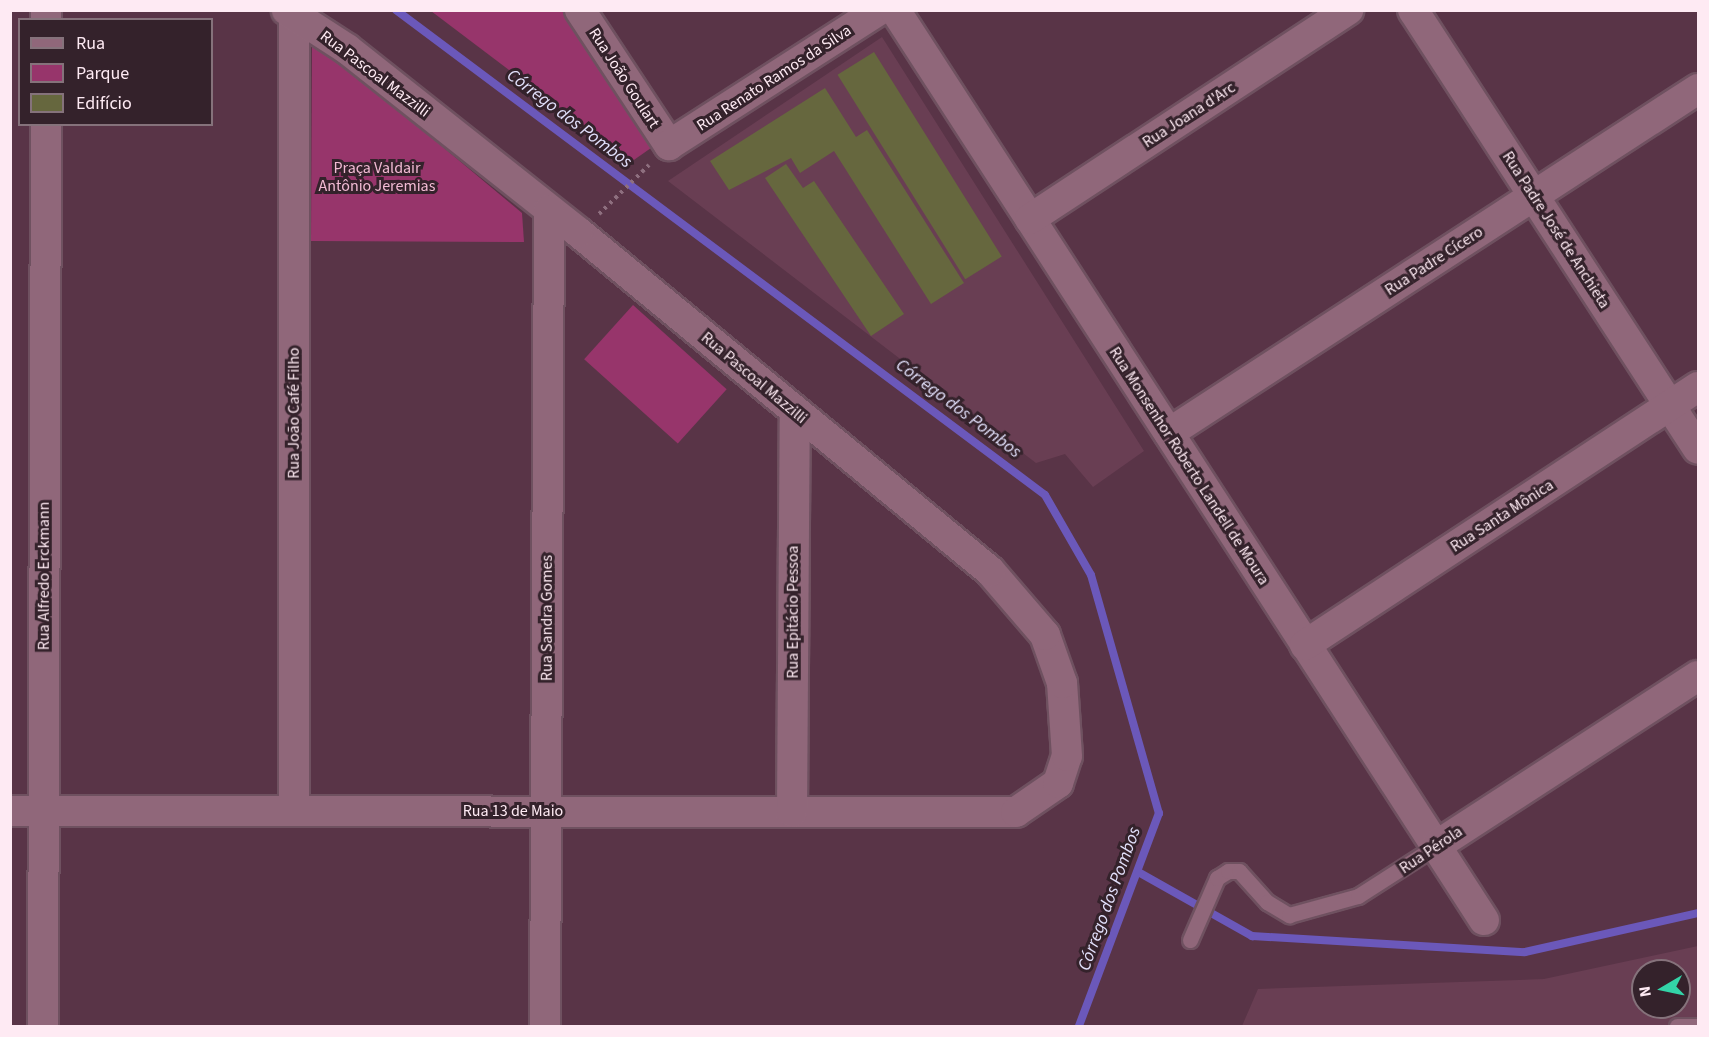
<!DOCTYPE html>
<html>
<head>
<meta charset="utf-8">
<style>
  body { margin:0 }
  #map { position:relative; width:1709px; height:1037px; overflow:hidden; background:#593447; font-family:"Source Sans 3",sans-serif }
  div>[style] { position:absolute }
  .built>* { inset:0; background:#693e53 }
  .green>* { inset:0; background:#97356b; transform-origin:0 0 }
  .stream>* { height:8px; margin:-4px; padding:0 4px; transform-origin:4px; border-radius:4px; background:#6b58ba }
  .building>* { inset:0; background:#66673e; transform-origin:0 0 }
  .path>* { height:4px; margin-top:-2px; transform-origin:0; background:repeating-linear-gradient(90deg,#8e6f7f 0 3px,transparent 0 7.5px) }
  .roads { filter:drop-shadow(2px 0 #6f5160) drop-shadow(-2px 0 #6f5160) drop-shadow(0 2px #6f5160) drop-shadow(0 -2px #6f5160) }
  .lane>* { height:15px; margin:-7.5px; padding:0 7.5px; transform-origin:7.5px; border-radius:7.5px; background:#90677a }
  .street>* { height:30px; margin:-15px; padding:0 15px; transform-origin:15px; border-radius:15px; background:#90677a }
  span { translate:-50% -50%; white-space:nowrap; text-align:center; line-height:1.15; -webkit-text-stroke:6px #34222b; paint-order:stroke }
  .street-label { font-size:16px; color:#feeaf3 }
  .park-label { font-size:16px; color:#f2bbd4 }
  .water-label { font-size:18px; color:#e2e0fb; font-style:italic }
  .frame { position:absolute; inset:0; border:12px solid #feeaf3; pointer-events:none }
  .legend { position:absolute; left:18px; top:18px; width:195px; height:108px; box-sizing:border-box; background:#34222b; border:2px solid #85727b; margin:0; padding:8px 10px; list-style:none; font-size:18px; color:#feeaf3 }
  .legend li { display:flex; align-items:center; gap:12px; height:30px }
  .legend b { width:30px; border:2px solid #85727b }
  .north { position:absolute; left:1631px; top:959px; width:60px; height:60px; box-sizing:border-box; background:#34222b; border:2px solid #85727b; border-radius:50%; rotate:261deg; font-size:16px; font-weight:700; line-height:24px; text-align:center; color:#feeaf3 }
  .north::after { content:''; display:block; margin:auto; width:21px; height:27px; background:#33d4a8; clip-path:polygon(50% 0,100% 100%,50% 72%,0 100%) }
</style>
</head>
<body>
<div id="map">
  <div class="built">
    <div style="clip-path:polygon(882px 37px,1144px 451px,1093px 487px,1065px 454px,1036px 463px,668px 181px)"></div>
    <div style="clip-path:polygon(evenodd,1698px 946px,1698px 1026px,1242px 1026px,1258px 989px,1544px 979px,1698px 946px,1643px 971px,1679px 971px,1679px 1007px,1643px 1007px,1643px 971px)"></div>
  </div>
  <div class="green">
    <div style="clip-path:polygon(431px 11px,562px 11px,651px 148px,631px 162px)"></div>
    <div style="clip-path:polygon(312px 46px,353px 72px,522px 213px,524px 242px,311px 241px)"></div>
    <div style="left:633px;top:305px;width:126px;height:73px;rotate:42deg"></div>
  </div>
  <div class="stream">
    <div style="left:396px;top:10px;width:810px;rotate:36.77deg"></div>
    <div style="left:1045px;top:495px;width:92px;rotate:60.1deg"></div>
    <div style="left:1091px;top:575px;width:248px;rotate:74.1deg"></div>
    <div style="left:1159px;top:813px;width:228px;rotate:110.6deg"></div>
    <div style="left:1140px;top:873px;width:129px;rotate:29.4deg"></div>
    <div style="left:1252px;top:936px;width:273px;rotate:3.4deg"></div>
    <div style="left:1525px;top:952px;width:177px;rotate:-12.7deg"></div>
  </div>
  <div class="building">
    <div style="left:874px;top:52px;width:241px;height:43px;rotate:58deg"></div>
    <div style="clip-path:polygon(825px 88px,856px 137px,867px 130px,964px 283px,931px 304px,834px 151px,800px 173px,791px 158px,729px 190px,710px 161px)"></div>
    <div style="clip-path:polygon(786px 164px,803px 188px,814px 181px,904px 314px,871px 336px,765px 178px)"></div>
  </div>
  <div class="path">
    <div style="left:599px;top:214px;width:70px;rotate:-44.4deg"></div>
  </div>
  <div class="roads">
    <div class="lane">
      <div style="left:1190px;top:940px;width:68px;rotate:-66.5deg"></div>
      <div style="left:1217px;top:878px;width:13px;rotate:-32deg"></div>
      <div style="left:1228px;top:871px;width:11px"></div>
      <div style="left:1239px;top:871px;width:42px;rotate:47.9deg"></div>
      <div style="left:1267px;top:902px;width:26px;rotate:31deg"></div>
      <div style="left:1289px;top:915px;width:72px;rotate:-15.4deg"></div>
      <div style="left:1358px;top:896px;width:93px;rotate:-32.7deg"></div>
      <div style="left:1677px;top:1026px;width:21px"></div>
    </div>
    <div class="street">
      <div style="left:580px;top:10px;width:162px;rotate:56.6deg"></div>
      <div style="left:669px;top:145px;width:250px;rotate:-32.7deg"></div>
      <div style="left:895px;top:10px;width:1084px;rotate:57.09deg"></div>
      <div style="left:1413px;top:10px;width:523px;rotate:57.01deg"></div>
      <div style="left:294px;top:15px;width:796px;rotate:90deg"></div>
      <div style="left:46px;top:20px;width:10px;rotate:-90deg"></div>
      <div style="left:1030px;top:219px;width:381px;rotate:-33.3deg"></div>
      <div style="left:1169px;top:433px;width:631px;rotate:-33.04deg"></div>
      <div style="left:1305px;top:645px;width:470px;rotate:-33.3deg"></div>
      <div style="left:10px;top:811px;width:1006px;rotate:0.06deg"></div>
      <div style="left:1016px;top:812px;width:51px;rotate:-34.6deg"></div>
      <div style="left:1058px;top:783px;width:28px;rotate:-72deg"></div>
      <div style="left:1067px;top:756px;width:73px;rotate:-93.9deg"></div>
      <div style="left:1062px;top:683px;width:51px;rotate:-109.5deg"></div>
      <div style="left:1045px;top:635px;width:84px;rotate:-130.7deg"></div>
      <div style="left:990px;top:571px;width:534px;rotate:-140.55deg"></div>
      <div style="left:578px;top:232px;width:295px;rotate:-141.6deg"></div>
      <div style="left:347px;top:49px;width:72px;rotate:-147deg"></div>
      <div style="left:792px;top:812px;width:400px;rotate:-89.6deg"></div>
      <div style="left:1436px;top:846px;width:312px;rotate:-33deg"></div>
      <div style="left:43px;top:1026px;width:902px;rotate:-89.81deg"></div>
      <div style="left:545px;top:1026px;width:816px;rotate:-89.72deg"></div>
    </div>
  </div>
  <div class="street-label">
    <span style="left:375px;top:74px;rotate:37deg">Rua Pascoal Mazzilli</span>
    <span style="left:624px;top:78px;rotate:57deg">Rua João Goulart</span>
    <span style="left:774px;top:78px;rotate:-33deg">Rua Renato Ramos da Silva</span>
    <span style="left:1189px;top:115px;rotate:-33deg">Rua Joana d'Arc</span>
    <span style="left:1556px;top:230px;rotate:57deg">Rua Padre José de Anchieta</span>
    <span style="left:1434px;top:261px;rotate:-33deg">Rua Padre Cícero</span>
    <span style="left:754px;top:378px;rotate:40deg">Rua Pascoal Mazzilli</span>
    <span style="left:294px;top:413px;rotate:-90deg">Rua João Café Filho</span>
    <span style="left:1189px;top:466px;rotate:57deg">Rua Monsenhor Roberto Landell de Moura</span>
    <span style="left:1502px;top:516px;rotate:-33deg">Rua Santa Mônica</span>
    <span style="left:44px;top:576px;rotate:-90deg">Rua Alfredo Erckmann</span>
    <span style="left:793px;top:612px;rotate:-90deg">Rua Epitácio Pessoa</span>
    <span style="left:547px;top:618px;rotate:-90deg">Rua Sandra Gomes</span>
    <span style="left:513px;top:811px">Rua 13 de Maio</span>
    <span style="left:1431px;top:850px;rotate:-34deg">Rua Pérola</span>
  </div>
  <div class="park-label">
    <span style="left:377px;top:177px">Praça Valdair<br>Antônio Jeremias</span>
  </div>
  <div class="water-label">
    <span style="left:569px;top:119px;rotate:37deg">Córrego dos Pombos</span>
    <span style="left:958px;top:409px;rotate:37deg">Córrego dos Pombos</span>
    <span style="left:1110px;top:899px;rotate:-70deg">Córrego dos Pombos</span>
  </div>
  <div class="frame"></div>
  <ul class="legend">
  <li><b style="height:8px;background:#90677a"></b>Rua</li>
  <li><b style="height:16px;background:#97356b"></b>Parque</li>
  <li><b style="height:16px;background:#66673e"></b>Edifício</li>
  </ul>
  <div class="north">N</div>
</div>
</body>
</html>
